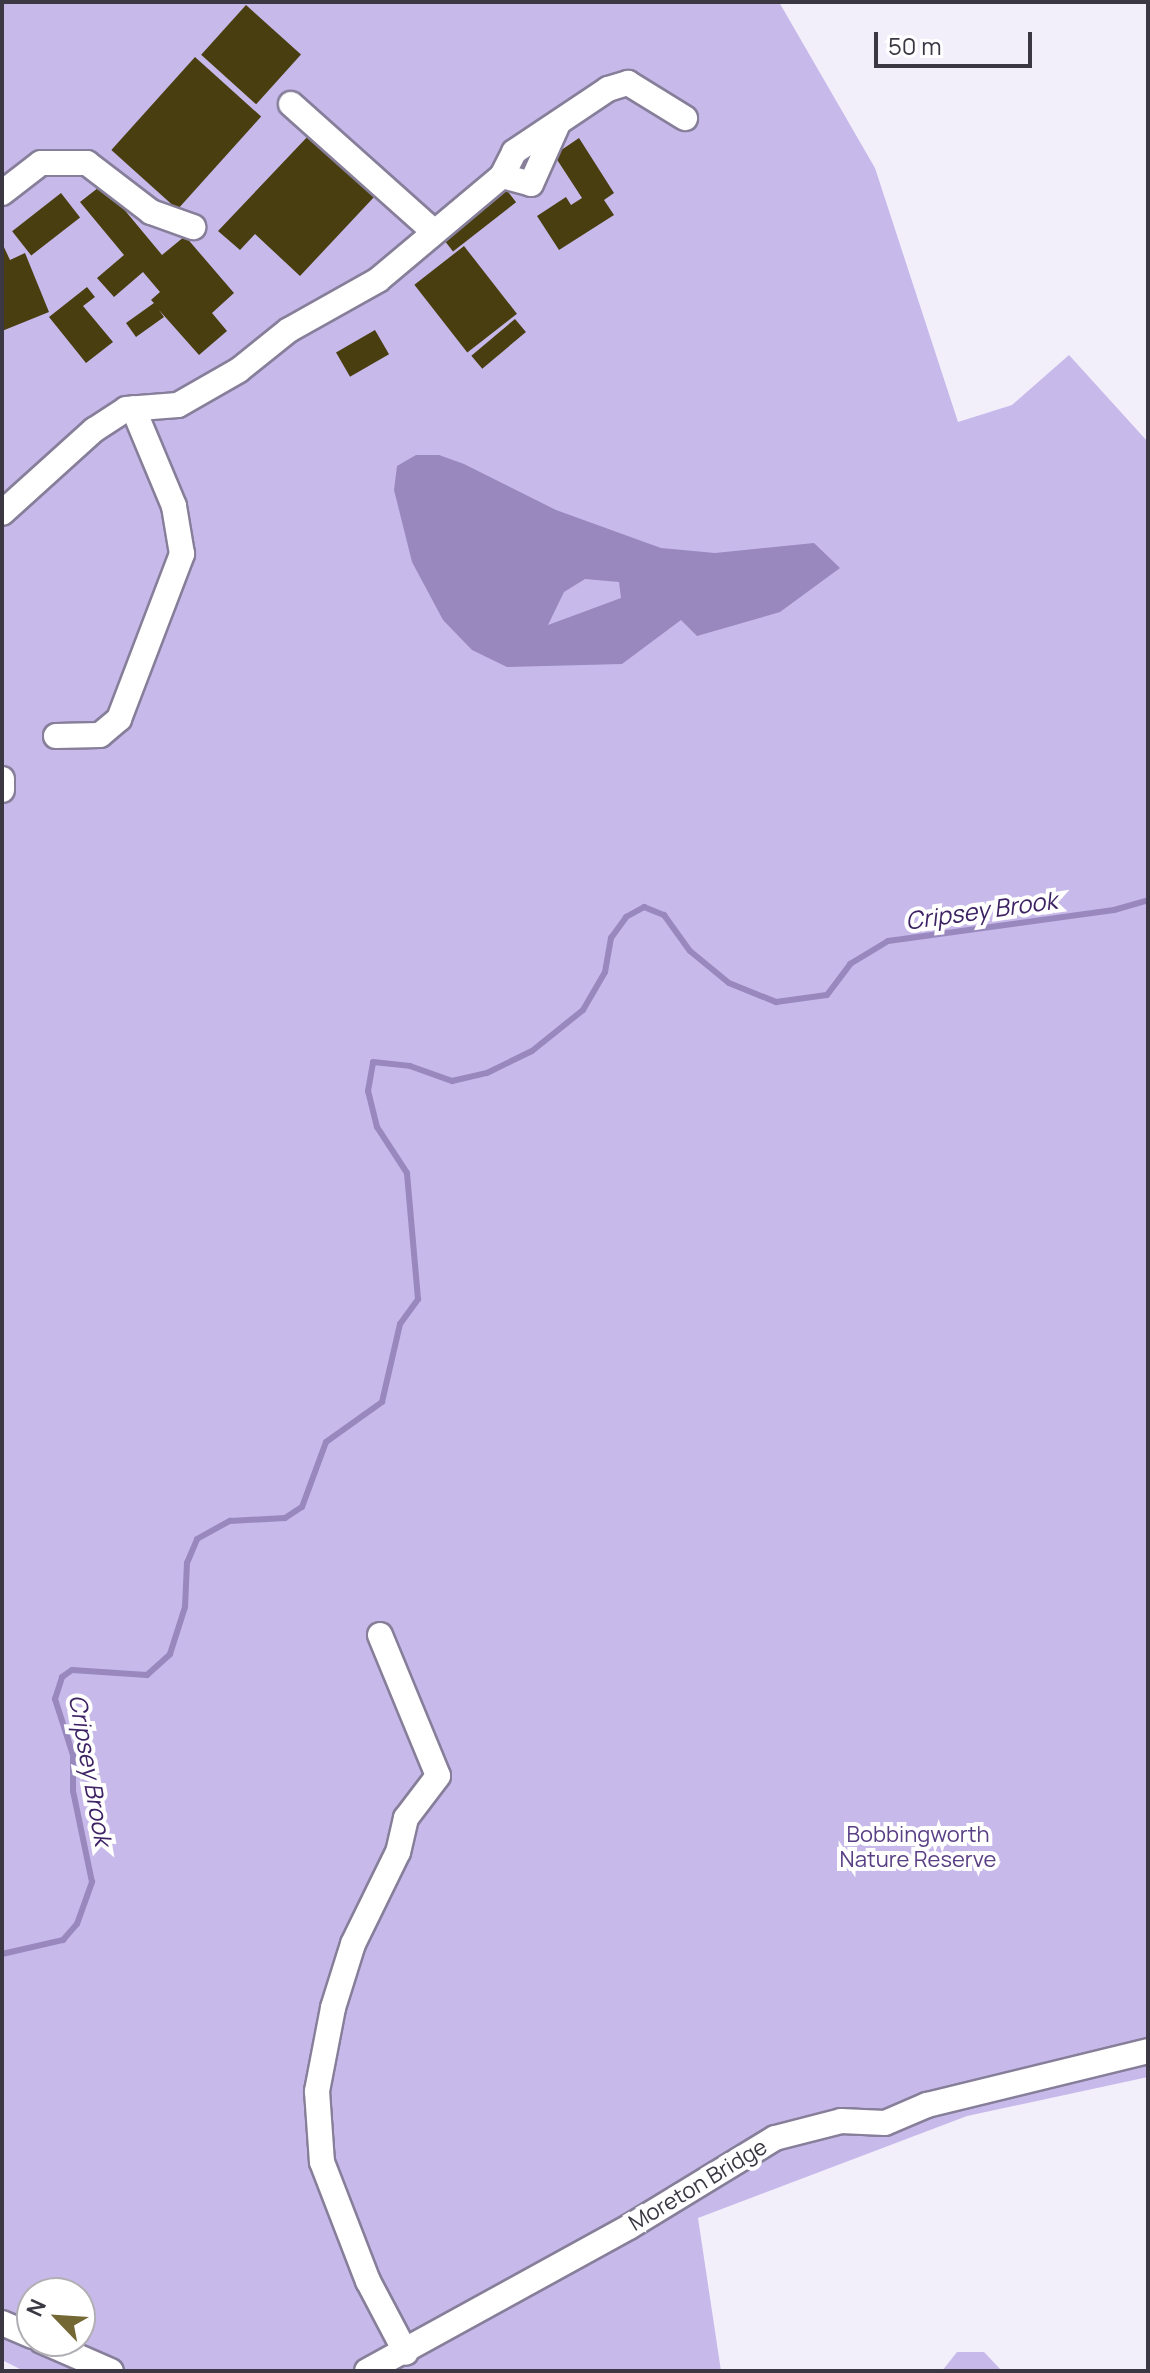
<!DOCTYPE html>
<html>
<head>
<meta charset="utf-8">
<style>
  body { margin:0 }
  #map { position:relative; width:1150px; height:2373px; overflow:hidden; background:#f2effb; font-family:Manrope,sans-serif }
  div>[style] { position:absolute }
  .green>* { inset:0; background:#c8b9eb }
  .water>* { inset:0; background:#9888be }
  .stream>* { height:6px; margin:-3px; padding:0 3px; transform-origin:3px; border-radius:3px; background:#9888be }
  .building>* { inset:0; background:#483e0f; transform-origin:0 0 }
  .roads { filter:drop-shadow(2px 0 #877f9a) drop-shadow(-2px 0 #877f9a) drop-shadow(0 2px #877f9a) drop-shadow(0 -2px #877f9a) }
  .minor>* { height:24px; margin:-12px; padding:0 12px; transform-origin:12px; border-radius:12px; background:#fff }
  span { translate:-50% -50%; white-space:nowrap; text-align:center; line-height:1.15; -webkit-text-stroke:8px #fff; paint-order:stroke }
  .park-label { font-size:22px; color:#594085 }
  .street-label { font-size:22px; color:#3b3844 }
  .water-label { font-size:24px; color:#3d2264; font-style:italic }
  .frame { position:absolute; inset:0; border:4px solid #3b3844; pointer-events:none }
  .north { position:absolute; left:16px; top:2277px; width:80px; height:80px; box-sizing:border-box; background:#fff; border:2px solid #b1afb4; border-radius:50%; rotate:295deg; font-size:22px; font-weight:700; line-height:32px; text-align:center; color:#3b3844 }
  .north::after { content:''; display:block; margin:auto; width:28px; height:36px; background:#746835; clip-path:polygon(50% 0,100% 100%,50% 72%,0 100%) }
  .scale { position:absolute; left:874px; top:32px; width:158px; height:36px; box-sizing:border-box; border:4px solid #3b3844; border-top:0; padding-left:10px; font-size:24px; line-height:28px; white-space:nowrap; color:#3b3844; -webkit-text-stroke:6px #fff; paint-order:stroke }
</style>
</head>
<body>
<div id="map">
  <div class="green">
    <div style="clip-path:polygon(evenodd,2px 2px,779px 2px,875px 168px,958px 422px,1012px 405px,1069px 355px,1148px 442px,1148px 2077px,967px 2116px,698px 2218px,721px 2371px,24px 2371px,2px 2360px,2px 2px,32px 2293px,80px 2293px,80px 2341px,32px 2341px,32px 2293px)"></div>
    <div style="clip-path:polygon(957px 2352px,984px 2352px,1002px 2371px,942px 2371px)"></div>
  </div>
  <div class="water">
    <div style="clip-path:polygon(evenodd,416px 455px,439px 455px,464px 464px,556px 510px,661px 548px,715px 553px,814px 543px,840px 568px,780px 612px,697px 636px,681px 620px,622px 664px,507px 667px,472px 650px,443px 620px,412px 562px,394px 490px,397px 466px,416px 455px,585px 579px,619px 582px,621px 598px,548px 625px,564px 592px,585px 579px)"></div>
  </div>
  <div class="stream">
    <div style="left:2px;top:1954px;width:63px;rotate:-12.9deg"></div>
    <div style="left:63px;top:1940px;width:21px;rotate:-49deg"></div>
    <div style="left:77px;top:1924px;width:45px;rotate:-70.3deg"></div>
    <div style="left:92px;top:1882px;width:93px;rotate:-101.8deg"></div>
    <div style="left:73px;top:1791px;width:36px;rotate:-90deg"></div>
    <div style="left:73px;top:1755px;width:59px;rotate:-107.8deg"></div>
    <div style="left:55px;top:1699px;width:23px;rotate:-72deg"></div>
    <div style="left:62px;top:1677px;width:12px;rotate:-35deg"></div>
    <div style="left:72px;top:1670px;width:75px;rotate:3.8deg"></div>
    <div style="left:147px;top:1675px;width:31px;rotate:-42deg"></div>
    <div style="left:170px;top:1654px;width:49px;rotate:-72.3deg"></div>
    <div style="left:185px;top:1607px;width:44px;rotate:-87.4deg"></div>
    <div style="left:187px;top:1563px;width:26px;rotate:-67deg"></div>
    <div style="left:197px;top:1539px;width:38px;rotate:-29deg"></div>
    <div style="left:230px;top:1521px;width:55px;rotate:-3.1deg"></div>
    <div style="left:285px;top:1518px;width:20px;rotate:-33deg"></div>
    <div style="left:302px;top:1507px;width:69px;rotate:-69.7deg"></div>
    <div style="left:326px;top:1442px;width:69px;rotate:-35.5deg"></div>
    <div style="left:382px;top:1402px;width:80px;rotate:-77deg"></div>
    <div style="left:400px;top:1324px;width:31px;rotate:-54deg"></div>
    <div style="left:418px;top:1299px;width:126px;rotate:-95deg"></div>
    <div style="left:407px;top:1173px;width:55px;rotate:-123.1deg"></div>
    <div style="left:377px;top:1127px;width:37px;rotate:-104deg"></div>
    <div style="left:368px;top:1091px;width:29px;rotate:-80deg"></div>
    <div style="left:373px;top:1062px;width:37px;rotate:6deg"></div>
    <div style="left:410px;top:1066px;width:45px;rotate:19.7deg"></div>
    <div style="left:452px;top:1081px;width:36px;rotate:-13deg"></div>
    <div style="left:487px;top:1073px;width:50px;rotate:-26.1deg"></div>
    <div style="left:532px;top:1051px;width:65px;rotate:-38.8deg"></div>
    <div style="left:583px;top:1010px;width:44px;rotate:-59.9deg"></div>
    <div style="left:605px;top:972px;width:35px;rotate:-80deg"></div>
    <div style="left:611px;top:938px;width:26px;rotate:-54deg"></div>
    <div style="left:626px;top:917px;width:21px;rotate:-29deg"></div>
    <div style="left:644px;top:907px;width:22px;rotate:22deg"></div>
    <div style="left:664px;top:915px;width:44px;rotate:54.2deg"></div>
    <div style="left:690px;top:951px;width:50px;rotate:39.4deg"></div>
    <div style="left:729px;top:983px;width:51px;rotate:22deg"></div>
    <div style="left:776px;top:1002px;width:51px;rotate:-7.8deg"></div>
    <div style="left:827px;top:995px;width:39px;rotate:-53deg"></div>
    <div style="left:850px;top:964px;width:44px;rotate:-31.2deg"></div>
    <div style="left:888px;top:941px;width:228px;rotate:-7.8deg"></div>
    <div style="left:1114px;top:910px;width:35px;rotate:-16deg"></div>
  </div>
  <div class="building">
    <div style="left:246px;top:5px;width:74px;height:67px;rotate:42deg"></div>
    <div style="left:195px;top:57px;width:89px;height:125px;rotate:42deg"></div>
    <div style="clip-path:polygon(310px 134px,375px 196px,300px 276px,255px 234px,240px 250px,218px 231px)"></div>
    <div style="clip-path:polygon(579px 138px,614px 193px,604px 200px,614px 215px,559px 250px,537px 216px,566px 197px,571px 205px,582px 198px,554px 155px)"></div>
    <div style="clip-path:polygon(103px 184px,162px 255px,185px 236px,234px 293px,212px 313px,227px 331px,199px 355px,159px 310px,164px 317px,136px 337px,126px 323px,154px 303px,151px 300px,160px 292px,143px 272px,114px 297px,97px 278px,124px 255px,80px 202px)"></div>
    <div style="left:505px;top:188px;width:18px;height:80px;rotate:52deg"></div>
    <div style="left:61px;top:193px;width:31px;height:62px;rotate:52deg"></div>
    <div style="clip-path:polygon(2px 243px,10px 260px,25px 253px,49px 312px,2px 331px)"></div>
    <div style="left:464px;top:246px;width:86px;height:63px;rotate:52deg"></div>
    <div style="clip-path:polygon(87px 287px,95px 297px,83px 306px,113px 342px,86px 363px,49px 317px)"></div>
    <div style="left:515px;top:319px;width:17px;height:57px;rotate:50deg"></div>
    <div style="left:375px;top:330px;width:28px;height:45px;rotate:60deg"></div>
  </div>
  <div class="roads">
    <div class="minor">
      <div style="left:291px;top:104px;width:191px;rotate:41.8deg"></div>
      <div style="left:502px;top:176px;width:30px;rotate:15deg"></div>
      <div style="left:531px;top:184px;width:64px;rotate:-65.9deg"></div>
      <div style="left:2px;top:193px;width:49px;rotate:-37.6deg"></div>
      <div style="left:41px;top:163px;width:46px"></div>
      <div style="left:87px;top:163px;width:81px;rotate:37.4deg"></div>
      <div style="left:151px;top:212px;width:45px;rotate:19.7deg"></div>
      <div style="left:2px;top:513px;width:124px;rotate:-42.1deg"></div>
      <div style="left:94px;top:430px;width:38px;rotate:-33deg"></div>
      <div style="left:126px;top:409px;width:52px;rotate:-4.4deg"></div>
      <div style="left:178px;top:405px;width:70px;rotate:-29.8deg"></div>
      <div style="left:239px;top:370px;width:64px;rotate:-38.7deg"></div>
      <div style="left:289px;top:330px;width:102px;rotate:-29.3deg"></div>
      <div style="left:378px;top:280px;width:162px;rotate:-40deg"></div>
      <div style="left:502px;top:176px;width:27px;rotate:-63deg"></div>
      <div style="left:514px;top:152px;width:113px;rotate:-33.8deg"></div>
      <div style="left:608px;top:89px;width:21px;rotate:-17deg"></div>
      <div style="left:628px;top:83px;width:67px;rotate:31.6deg"></div>
      <div style="left:56px;top:736px;width:44px;rotate:-1.3deg"></div>
      <div style="left:100px;top:735px;width:25px;rotate:-40deg"></div>
      <div style="left:119px;top:719px;width:177px;rotate:-69.1deg"></div>
      <div style="left:182px;top:554px;width:49px;rotate:-99.5deg"></div>
      <div style="left:174px;top:506px;width:106px;rotate:-112.7deg"></div>
      <div style="left:2px;top:779px;width:11px;rotate:90deg"></div>
      <div style="left:380px;top:1635px;width:152px;rotate:67.6deg"></div>
      <div style="left:438px;top:1776px;width:53px;rotate:127.3deg"></div>
      <div style="left:406px;top:1818px;width:35px;rotate:103deg"></div>
      <div style="left:398px;top:1852px;width:102px;rotate:116.1deg"></div>
      <div style="left:353px;top:1944px;width:67px;rotate:107.4deg"></div>
      <div style="left:333px;top:2008px;width:85px;rotate:100.9deg"></div>
      <div style="left:317px;top:2091px;width:71px;rotate:86deg"></div>
      <div style="left:322px;top:2162px;width:128px;rotate:68.9deg"></div>
      <div style="left:368px;top:2281px;width:81px;rotate:62.2deg"></div>
      <div style="left:2px;top:2323px;width:33px;rotate:23deg"></div>
      <div style="left:42px;top:2341px;width:75px;rotate:23.5deg"></div>
      <div style="left:367px;top:2371px;width:299px;rotate:-28.8deg"></div>
      <div style="left:629px;top:2227px;width:171px;rotate:-31.4deg"></div>
      <div style="left:775px;top:2138px;width:68px;rotate:-14.4deg"></div>
      <div style="left:841px;top:2121px;width:44px;rotate:2.6deg"></div>
      <div style="left:885px;top:2123px;width:46px;rotate:-23.2deg"></div>
      <div style="left:927px;top:2105px;width:228px;rotate:-13.7deg"></div>
    </div>
  </div>
  <div class="park-label">
    <span style="left:918px;top:1847px">Bobbingworth<br>Nature Reserve</span>
  </div>
  <div class="street-label">
    <span style="left:698px;top:2185px;rotate:-31deg">Moreton Bridge</span>
  </div>
  <div class="water-label">
    <span style="left:981px;top:910px;rotate:-8deg">Cripsey Brook</span>
    <span style="left:91px;top:1770px;rotate:80deg">Cripsey Brook</span>
  </div>
  <div class="frame"></div>
  <div class="north">N</div>
  <div class="scale">50 m</div>
</div>
</body>
</html>
